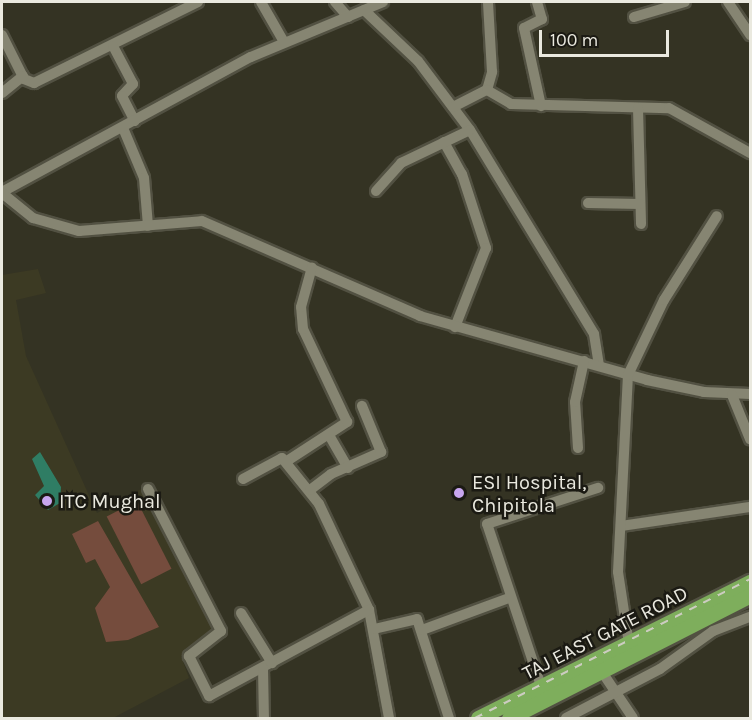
<!DOCTYPE html>
<html>
<head>
<meta charset="utf-8">
<style>
  body { margin:0 }
  #map { position:relative; width:752px; height:720px; overflow:hidden; background:#343323; font-family:Karla,sans-serif }
  div>[style] { position:absolute }
  .built>* { inset:0; background:#3c3a23 }
  .green>* { inset:0; background:#754c3d; transform-origin:0 0 }
  .water>* { inset:0; background:#2f7d64 }
  .roads { filter:drop-shadow(2px 0 #525142) drop-shadow(-2px 0 #525142) drop-shadow(0 2px #525142) drop-shadow(0 -2px #525142) }
  .street>* { height:10px; margin:-5px; padding:0 5px; transform-origin:5px; border-radius:5px; background:#868572 }
  .primary>* { height:15px; margin:-7.5px; padding:0 7.5px; transform-origin:7.5px; border-radius:7.5px; background:#7eae5c }
  .rail>* { height:2px; margin-top:-1px; transform-origin:0; background:repeating-linear-gradient(90deg,#cdccc1 0 8px,transparent 0 16px) }
  .dots>* { width:16px; height:16px; translate:-50% -50%; box-sizing:border-box; border:3px solid #1b1a13; border-radius:50% }
  span { translate:-50% -50%; white-space:nowrap; text-align:center; line-height:1.15; -webkit-text-stroke:5px #1b1a13; paint-order:stroke }
  .poi-label { font-size:20px; color:#eae9df }
  .left { translate:0 -50%; text-align:left }
  .street-label { font-size:20px; color:#eae9df }
  .frame { position:absolute; inset:0; border:3px solid #eae9df; pointer-events:none }
  .scale { position:absolute; left:539px; top:30px; width:130px; height:27px; box-sizing:border-box; border:3px solid #eae9df; border-top:0; padding-left:8px; font-size:18px; line-height:21px; white-space:nowrap; color:#eae9df; -webkit-text-stroke:4px #1b1a13; paint-order:stroke }
</style>
</head>
<body>
<div id="map">
  <div class="built">
    <div style="clip-path:polygon(38px 269px,46px 293px,16px 300px,26px 356px,97px 513px,143px 488px,217px 633px,181px 656px,189px 678px,113px 718px,2px 718px,2px 275px)"></div>
  </div>
  <div class="green">
    <div style="left:137px;top:501px;width:76px;height:34px;rotate:63deg"></div>
    <div style="clip-path:polygon(98px 521px,159px 627px,128px 640px,106px 642px,95px 608px,110px 587px,95px 559px,86px 563px,72px 534px)"></div>
  </div>
  <div class="water">
    <div style="clip-path:polygon(40px 452px,61px 487px,60px 503px,48px 510px,35px 495px,44px 486px,32px 459px)"></div>
  </div>
  <div class="roads">
    <div class="street">
      <div style="left:261px;top:2px;width:46px;rotate:60.1deg"></div>
      <div style="left:335px;top:2px;width:20px;rotate:49deg"></div>
      <div style="left:537px;top:2px;width:18px;rotate:74deg"></div>
      <div style="left:542px;top:19px;width:20px;rotate:153deg"></div>
      <div style="left:524px;top:28px;width:80px;rotate:77.7deg"></div>
      <div style="left:728px;top:2px;width:40px;rotate:56deg"></div>
      <div style="left:364px;top:10px;width:74px;rotate:43.4deg"></div>
      <div style="left:418px;top:61px;width:86px;rotate:53deg"></div>
      <div style="left:470px;top:130px;width:239px;rotate:58.7deg"></div>
      <div style="left:594px;top:334px;width:31px;rotate:81deg"></div>
      <div style="left:634px;top:17px;width:53px;rotate:-16.4deg"></div>
      <div style="left:2px;top:35px;width:49px;rotate:63.4deg"></div>
      <div style="left:24px;top:79px;width:11px;rotate:22deg"></div>
      <div style="left:34px;top:83px;width:183px;rotate:-26.3deg"></div>
      <div style="left:113px;top:46px;width:43px;rotate:62.2deg"></div>
      <div style="left:133px;top:84px;width:16px;rotate:133deg"></div>
      <div style="left:122px;top:96px;width:28px;rotate:63deg"></div>
      <div style="left:487px;top:90px;width:19px;rotate:-74deg"></div>
      <div style="left:492px;top:72px;width:70px;rotate:-93.3deg"></div>
      <div style="left:2px;top:93px;width:27px;rotate:-39deg"></div>
      <div style="left:453px;top:107px;width:38px;rotate:-27deg"></div>
      <div style="left:487px;top:90px;width:28px;rotate:30deg"></div>
      <div style="left:511px;top:104px;width:158px;rotate:1.5deg"></div>
      <div style="left:669px;top:108px;width:93px;rotate:29.1deg"></div>
      <div style="left:638px;top:108px;width:116px;rotate:88.5deg"></div>
      <div style="left:123px;top:128px;width:54px;rotate:67.2deg"></div>
      <div style="left:144px;top:178px;width:48px;rotate:85.2deg"></div>
      <div style="left:444px;top:142px;width:37px;rotate:61deg"></div>
      <div style="left:462px;top:174px;width:78px;rotate:72deg"></div>
      <div style="left:486px;top:248px;width:85px;rotate:111.4deg"></div>
      <div style="left:376px;top:191px;width:38px;rotate:-48deg"></div>
      <div style="left:401px;top:163px;width:76px;rotate:-25.6deg"></div>
      <div style="left:2px;top:192px;width:283px;rotate:-28.5deg"></div>
      <div style="left:251px;top:57px;width:143px;rotate:-22.6deg"></div>
      <div style="left:2px;top:193px;width:40px;rotate:39deg"></div>
      <div style="left:33px;top:218px;width:48px;rotate:15.8deg"></div>
      <div style="left:79px;top:231px;width:123px;rotate:-4.6deg"></div>
      <div style="left:202px;top:221px;width:238px;rotate:23.5deg"></div>
      <div style="left:420px;top:316px;width:236px;rotate:15.7deg"></div>
      <div style="left:647px;top:380px;width:58px;rotate:11.9deg"></div>
      <div style="left:704px;top:392px;width:46px;rotate:2.5deg"></div>
      <div style="left:588px;top:203px;width:52px;rotate:1.1deg"></div>
      <div style="left:732px;top:395px;width:48px;rotate:67.8deg"></div>
      <div style="left:329px;top:435px;width:38px;rotate:60deg"></div>
      <div style="left:578px;top:448px;width:46px;rotate:-93.7deg"></div>
      <div style="left:575px;top:402px;width:42px;rotate:-77.6deg"></div>
      <div style="left:287px;top:461px;width:72px;rotate:-33deg"></div>
      <div style="left:347px;top:422px;width:103px;rotate:-115.3deg"></div>
      <div style="left:303px;top:329px;width:22px;rotate:-95deg"></div>
      <div style="left:301px;top:307px;width:41px;rotate:-74.6deg"></div>
      <div style="left:243px;top:479px;width:44px;rotate:-28.3deg"></div>
      <div style="left:282px;top:458px;width:59px;rotate:51.2deg"></div>
      <div style="left:319px;top:504px;width:117px;rotate:64.7deg"></div>
      <div style="left:369px;top:610px;width:110px;rotate:79.5deg"></div>
      <div style="left:148px;top:489px;width:160px;rotate:62.8deg"></div>
      <div style="left:221px;top:631px;width:41px;rotate:142deg"></div>
      <div style="left:189px;top:656px;width:45px;rotate:63.4deg"></div>
      <div style="left:209px;top:696px;width:182px;rotate:-28.3deg"></div>
      <div style="left:310px;top:490px;width:26px;rotate:-37deg"></div>
      <div style="left:331px;top:474px;width:55px;rotate:-23.7deg"></div>
      <div style="left:381px;top:452px;width:50px;rotate:-112.4deg"></div>
      <div style="left:621px;top:526px;width:130px;rotate:-8.4deg"></div>
      <div style="left:241px;top:613px;width:59px;rotate:58.2deg"></div>
      <div style="left:374px;top:629px;width:44px;rotate:-13.1deg"></div>
      <div style="left:417px;top:619px;width:104px;rotate:72.1deg"></div>
      <div style="left:422px;top:630px;width:93px;rotate:-20.2deg"></div>
      <div style="left:629px;top:644px;width:73px;rotate:-98.7deg"></div>
      <div style="left:618px;top:572px;width:197px;rotate:-87.1deg"></div>
      <div style="left:628px;top:375px;width:83px;rotate:-64.4deg"></div>
      <div style="left:664px;top:300px;width:99px;rotate:-57.8deg"></div>
      <div style="left:263px;top:668px;width:50px;rotate:88.9deg"></div>
      <div style="left:602px;top:672px;width:55px;rotate:56deg"></div>
      <div style="left:542px;top:689px;width:174px;rotate:-108.4deg"></div>
      <div style="left:487px;top:524px;width:117px;rotate:-18deg"></div>
      <div style="left:566px;top:718px;width:106px;rotate:-27.5deg"></div>
      <div style="left:660px;top:669px;width:65px;rotate:-35.6deg"></div>
      <div style="left:713px;top:631px;width:40px;rotate:-21deg"></div>
    </div>
    <div class="primary">
      <div style="left:478px;top:718px;width:304px;rotate:-26.6deg"></div>
      <div style="left:509px;top:718px;width:271px;rotate:-27deg"></div>
    </div>
  </div>
  <div class="rail">
    <div style="left:475px;top:718px;width:308px;rotate:-26.8deg"></div>
  </div>
  <div class="dots">
    <div style="left:459px;top:493px;background:#c8a6ef"></div>
    <div style="left:47px;top:501px;background:#c8a6ef"></div>
  </div>
  <div class="poi-label">
    <span class="left" style="left:472px;top:494px">ESI Hospital,<br>Chipitola</span>
    <span class="left" style="left:59px;top:501px">ITC Mughal</span>
  </div>
  <div class="street-label">
    <span style="left:605px;top:633px;rotate:-27deg">TAJ EAST GATE ROAD</span>
  </div>
  <div class="frame"></div>
  <div class="scale">100 m</div>
</div>
</body>
</html>
